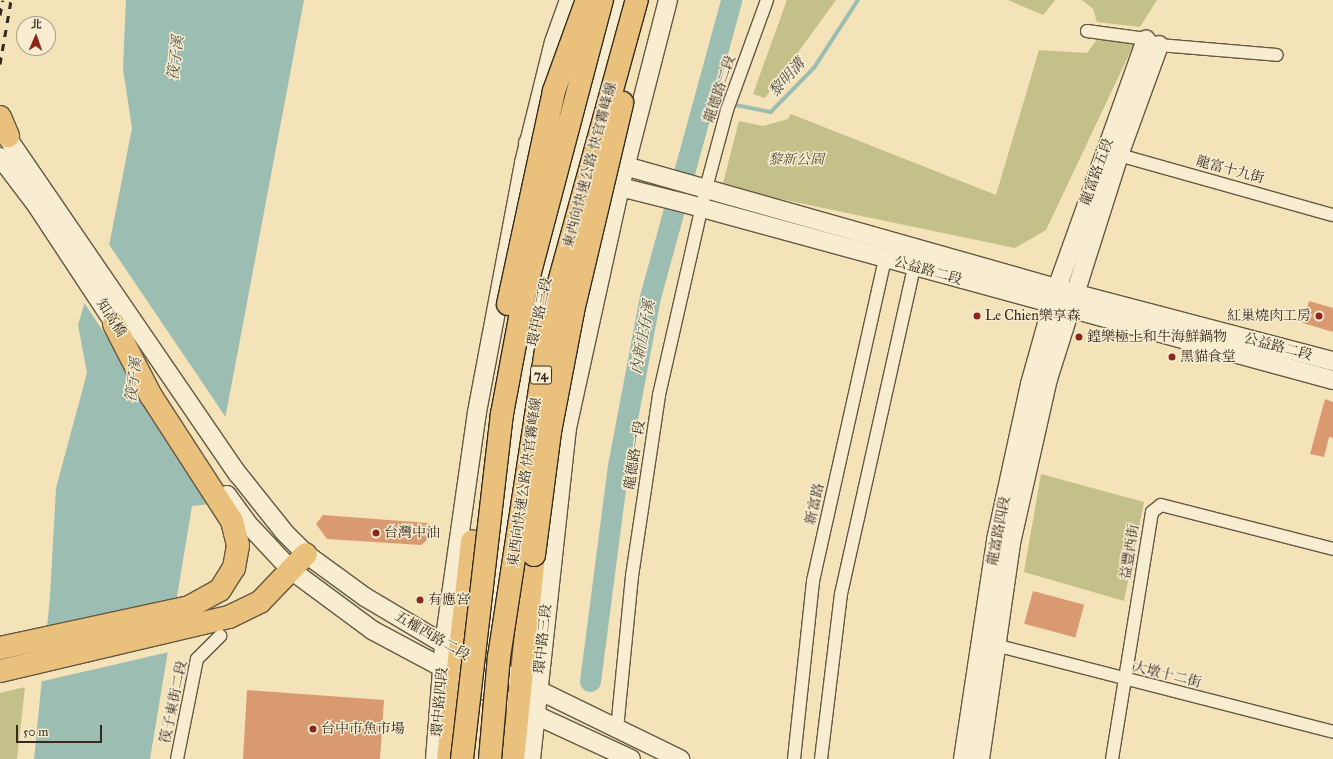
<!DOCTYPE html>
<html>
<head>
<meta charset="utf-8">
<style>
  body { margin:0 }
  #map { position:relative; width:1333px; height:759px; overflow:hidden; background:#f4e2b8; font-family:"IM FELL Great Primer","Noto Serif TC",serif }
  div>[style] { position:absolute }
  .green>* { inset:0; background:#c4c089 }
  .water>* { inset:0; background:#9cbdb2 }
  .pier>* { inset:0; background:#f4e2b8 }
  .stream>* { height:3.5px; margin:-1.75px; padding:0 1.75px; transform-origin:1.75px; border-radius:1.75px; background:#9cbdb2 }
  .river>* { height:21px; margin:-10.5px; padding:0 10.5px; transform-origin:10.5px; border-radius:10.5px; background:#9cbdb2 }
  .building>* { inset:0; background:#d99a71; transform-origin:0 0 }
  .roads { filter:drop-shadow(1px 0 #655843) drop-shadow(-1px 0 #655843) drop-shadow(0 1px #655843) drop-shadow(0 -1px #655843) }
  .street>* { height:12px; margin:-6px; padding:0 6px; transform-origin:6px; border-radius:6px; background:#f8ecd1 }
  .secondary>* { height:18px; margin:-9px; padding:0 9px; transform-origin:9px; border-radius:9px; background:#f8ecd1 }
  .highway>* { height:22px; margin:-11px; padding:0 11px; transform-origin:11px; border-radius:11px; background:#eac17c }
  .rail>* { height:3px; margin-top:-1.5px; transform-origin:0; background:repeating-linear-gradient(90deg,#352a1c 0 7px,transparent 0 14px) }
  .bridges { filter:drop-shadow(1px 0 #352a1c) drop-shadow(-1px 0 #352a1c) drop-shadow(0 1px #352a1c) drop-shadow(0 -1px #352a1c) }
  .highway-bridge>* { height:22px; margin:-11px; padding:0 11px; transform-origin:11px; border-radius:11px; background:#eac17c }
  .dots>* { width:11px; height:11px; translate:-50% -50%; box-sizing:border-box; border:2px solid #f8ecd1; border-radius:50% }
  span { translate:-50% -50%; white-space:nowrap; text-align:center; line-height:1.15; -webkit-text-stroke:3px #f8ecd1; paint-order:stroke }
  .shield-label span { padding:1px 3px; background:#f8ecd1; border:1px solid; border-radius:3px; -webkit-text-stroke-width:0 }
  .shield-label { font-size:13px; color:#352a1c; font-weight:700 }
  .street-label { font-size:14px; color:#352a1c }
  .park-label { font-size:14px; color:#595037; font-style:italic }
  .poi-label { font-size:14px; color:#352a1c }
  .left { translate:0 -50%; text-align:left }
  .right { translate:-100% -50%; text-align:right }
  .water-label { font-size:15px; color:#4f4f42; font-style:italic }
  .north { position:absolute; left:16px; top:16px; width:40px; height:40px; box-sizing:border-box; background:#f8ecd1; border:1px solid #aa9e89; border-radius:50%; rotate:2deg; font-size:11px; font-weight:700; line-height:16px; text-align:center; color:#352a1c }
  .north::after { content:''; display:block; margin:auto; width:14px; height:18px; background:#8f2418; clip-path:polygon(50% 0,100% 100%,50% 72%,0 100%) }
  .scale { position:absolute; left:16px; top:725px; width:86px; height:18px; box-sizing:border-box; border:2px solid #352a1c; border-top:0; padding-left:5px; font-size:12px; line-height:14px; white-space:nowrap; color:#352a1c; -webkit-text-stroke:3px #f8ecd1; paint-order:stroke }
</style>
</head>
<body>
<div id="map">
  <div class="green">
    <div style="clip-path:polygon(787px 0,836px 0,765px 98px,753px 94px)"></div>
    <div style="clip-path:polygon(1008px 0,1055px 0,1043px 15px)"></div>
    <div style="clip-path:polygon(1082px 0,1157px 0,1140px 27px,1097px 22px,1093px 9px)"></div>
    <div style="clip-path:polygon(1098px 38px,1134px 44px,1046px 230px,1015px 248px,722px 187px,739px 121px,763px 126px,788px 119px,791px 114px,996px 195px,1039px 50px,1087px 53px)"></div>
    <div style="clip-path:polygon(1041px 474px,1144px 502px,1124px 601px,1024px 572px)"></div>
    <div style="clip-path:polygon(25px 687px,17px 759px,0 759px,0 693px)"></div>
  </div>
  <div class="water">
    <div style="clip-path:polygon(126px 0,304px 0,209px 504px,192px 506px,150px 759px,34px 759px,50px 597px,56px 488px,87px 373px,78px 325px,92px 278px,107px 256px,132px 128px,123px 69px)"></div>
  </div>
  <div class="pier">
    <div style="clip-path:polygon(108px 243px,227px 419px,212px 495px,83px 301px)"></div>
    <div style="clip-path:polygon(178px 599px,169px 652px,39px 682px,45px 630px)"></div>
  </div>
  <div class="stream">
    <div style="left:702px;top:98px;width:70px;rotate:11.5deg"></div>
    <div style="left:771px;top:112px;width:62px;rotate:-45.7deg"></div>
    <div style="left:814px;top:68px;width:81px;rotate:-57.1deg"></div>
  </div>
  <div class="river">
    <div style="left:590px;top:681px;width:217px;rotate:-82.6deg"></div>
    <div style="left:618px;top:466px;width:172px;rotate:-79.3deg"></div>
    <div style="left:650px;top:297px;width:308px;rotate:-74.7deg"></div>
  </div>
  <div class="building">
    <div style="clip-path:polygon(1309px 301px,1333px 308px,1333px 332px,1303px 323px)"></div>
    <div style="clip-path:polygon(1325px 399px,1333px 402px,1333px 438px,1329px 437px,1324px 457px,1310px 454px)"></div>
    <div style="clip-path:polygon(323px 515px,428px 523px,431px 527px,426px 541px,421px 545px,327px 539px,316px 524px)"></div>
    <div style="left:1033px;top:591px;width:53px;height:34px;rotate:15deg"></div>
    <div style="clip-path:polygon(247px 690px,384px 700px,380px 759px,243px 759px)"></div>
  </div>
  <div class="roads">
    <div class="street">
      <div style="left:1087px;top:31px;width:60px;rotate:7.7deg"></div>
      <div style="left:1146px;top:39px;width:14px;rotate:25deg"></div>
      <div style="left:1159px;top:45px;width:118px;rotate:4.8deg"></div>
      <div style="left:1119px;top:155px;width:222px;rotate:15.7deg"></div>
      <div style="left:995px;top:645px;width:349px;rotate:14.4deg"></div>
      <div style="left:617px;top:729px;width:154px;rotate:-84.4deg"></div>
      <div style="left:632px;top:576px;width:183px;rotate:-81.5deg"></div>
      <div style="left:659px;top:395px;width:212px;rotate:-77.2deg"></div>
      <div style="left:706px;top:188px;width:81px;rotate:-74.9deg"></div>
      <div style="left:727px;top:110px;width:117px;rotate:-70deg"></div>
      <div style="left:177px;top:759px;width:102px;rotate:-78.7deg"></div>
      <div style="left:197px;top:659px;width:33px;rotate:-45deg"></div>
      <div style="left:794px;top:759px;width:179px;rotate:-83.9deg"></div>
      <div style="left:813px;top:581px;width:330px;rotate:-77.4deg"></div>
      <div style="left:821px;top:759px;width:166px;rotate:-83.1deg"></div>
      <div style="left:841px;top:594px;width:335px;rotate:-77.4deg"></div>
      <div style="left:1112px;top:759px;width:250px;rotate:-80.8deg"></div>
      <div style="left:1152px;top:512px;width:11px;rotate:-38deg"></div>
      <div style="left:1161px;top:505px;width:178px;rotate:14.3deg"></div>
    </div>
    <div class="secondary">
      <div style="left:0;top:127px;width:421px;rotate:55.6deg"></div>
      <div style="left:238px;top:474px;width:75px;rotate:51.5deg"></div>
      <div style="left:285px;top:533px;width:30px;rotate:45deg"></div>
      <div style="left:306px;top:554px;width:73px;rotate:36.1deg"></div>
      <div style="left:365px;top:597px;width:92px;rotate:30.7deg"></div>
      <div style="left:444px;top:644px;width:263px;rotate:26deg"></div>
      <div style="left:528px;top:143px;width:100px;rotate:13.3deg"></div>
      <div style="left:625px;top:166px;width:466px;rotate:15.8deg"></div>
      <div style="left:1073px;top:293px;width:269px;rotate:14.7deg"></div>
      <div style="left:0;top:157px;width:61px;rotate:52.9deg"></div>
      <div style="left:37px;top:206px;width:154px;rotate:56.6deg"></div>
      <div style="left:524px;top:163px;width:165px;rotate:14deg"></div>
      <div style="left:684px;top:203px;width:673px;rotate:15.26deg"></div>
      <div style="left:227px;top:495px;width:34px;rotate:54deg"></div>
      <div style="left:247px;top:523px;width:64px;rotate:46.9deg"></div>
      <div style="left:291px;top:570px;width:101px;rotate:36.5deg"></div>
      <div style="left:372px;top:630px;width:146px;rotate:28.1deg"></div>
      <div style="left:501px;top:699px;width:143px;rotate:24.8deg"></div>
      <div style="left:491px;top:677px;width:12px;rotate:-114deg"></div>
      <div style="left:486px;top:666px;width:115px;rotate:-83.5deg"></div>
      <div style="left:499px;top:552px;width:255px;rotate:-80.5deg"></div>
      <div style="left:541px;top:300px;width:310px;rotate:-75.1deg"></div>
      <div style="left:435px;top:759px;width:115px;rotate:-85.5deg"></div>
      <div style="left:444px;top:644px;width:234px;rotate:-81.9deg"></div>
      <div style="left:477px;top:412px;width:253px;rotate:-79.3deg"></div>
      <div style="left:524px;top:163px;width:125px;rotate:-76.1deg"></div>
      <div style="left:554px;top:42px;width:45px;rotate:-70.3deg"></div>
      <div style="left:531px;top:759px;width:333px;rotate:-83.8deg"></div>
      <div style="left:567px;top:428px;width:247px;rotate:-77.6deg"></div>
      <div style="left:620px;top:187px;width:193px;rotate:-75.6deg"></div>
      <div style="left:963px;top:759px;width:221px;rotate:-81.4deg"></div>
      <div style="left:996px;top:540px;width:160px;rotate:-77.7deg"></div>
      <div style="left:1030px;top:384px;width:100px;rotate:-74.3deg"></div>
      <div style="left:1057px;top:288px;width:264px;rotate:-70.3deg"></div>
      <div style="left:980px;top:759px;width:218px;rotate:-81.8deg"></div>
      <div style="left:1011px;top:543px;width:168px;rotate:-77.3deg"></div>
      <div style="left:1048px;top:379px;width:235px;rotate:-72.4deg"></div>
      <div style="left:1119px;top:155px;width:117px;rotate:-70deg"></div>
    </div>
    <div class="highway">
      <div style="left:0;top:117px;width:21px;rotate:67deg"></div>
      <div style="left:0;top:648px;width:193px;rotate:-12.2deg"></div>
      <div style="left:189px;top:607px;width:35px;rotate:-29deg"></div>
      <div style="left:220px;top:590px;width:26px;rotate:-58deg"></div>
      <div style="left:234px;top:568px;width:23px;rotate:-80deg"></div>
      <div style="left:238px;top:545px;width:25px;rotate:-104deg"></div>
      <div style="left:232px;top:521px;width:149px;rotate:-122.9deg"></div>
      <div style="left:151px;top:396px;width:81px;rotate:-117.2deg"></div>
      <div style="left:0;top:671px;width:235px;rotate:-13.3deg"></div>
      <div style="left:229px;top:617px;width:34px;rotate:-26deg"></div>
      <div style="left:260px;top:602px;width:66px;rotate:-46.2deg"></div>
      <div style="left:448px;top:759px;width:219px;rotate:-83.7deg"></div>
      <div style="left:513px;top:759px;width:205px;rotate:-84.1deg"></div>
    </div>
  </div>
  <div class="rail">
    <div style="left:0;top:15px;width:15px;rotate:-79deg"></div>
    <div style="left:0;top:64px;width:65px;rotate:-80.2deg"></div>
  </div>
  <div class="bridges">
    <div class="highway-bridge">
      <div style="left:508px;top:304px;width:218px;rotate:-77.8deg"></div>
      <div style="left:554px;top:91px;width:97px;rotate:-70.1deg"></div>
      <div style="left:534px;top:555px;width:124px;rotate:-82.6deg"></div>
      <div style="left:550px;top:432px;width:123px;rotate:-79.2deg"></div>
      <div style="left:573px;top:311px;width:214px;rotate:-76.7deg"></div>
      <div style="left:462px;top:759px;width:347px;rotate:-83.4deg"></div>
      <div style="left:502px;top:414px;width:125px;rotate:-79.4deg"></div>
      <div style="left:525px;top:291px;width:301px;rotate:-75.2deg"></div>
      <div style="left:490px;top:759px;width:102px;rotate:-85deg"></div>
      <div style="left:499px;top:657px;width:357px;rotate:-81.3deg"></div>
      <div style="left:553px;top:304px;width:315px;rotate:-74.6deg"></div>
    </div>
  </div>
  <div class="dots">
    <div style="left:977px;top:316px;background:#8f2418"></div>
    <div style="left:1319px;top:316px;background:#8f2418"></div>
    <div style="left:1079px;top:337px;background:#8f2418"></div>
    <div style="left:1172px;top:357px;background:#8f2418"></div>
    <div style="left:376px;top:533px;background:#8f2418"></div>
    <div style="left:420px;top:600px;background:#8f2418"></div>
    <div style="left:313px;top:729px;background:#8f2418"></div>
  </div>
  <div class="shield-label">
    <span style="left:541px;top:375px">74</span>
  </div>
  <div class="street-label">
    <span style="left:720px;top:89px;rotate:-71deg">龍德路二段</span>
    <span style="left:590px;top:165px;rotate:-75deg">東西向快速公路 快官霧峰線</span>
    <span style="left:1230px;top:170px;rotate:15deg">龍富十九街</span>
    <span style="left:1097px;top:172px;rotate:-70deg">龍富路五段</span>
    <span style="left:928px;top:271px;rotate:16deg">公益路二段</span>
    <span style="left:540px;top:312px;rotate:-78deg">環中路三段</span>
    <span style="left:111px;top:318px;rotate:57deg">知高橋</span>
    <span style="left:1278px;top:347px;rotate:15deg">公益路二段</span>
    <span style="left:635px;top:455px;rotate:-81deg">龍德路一段</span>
    <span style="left:525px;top:482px;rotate:-82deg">東西向快速公路 快官霧峰線</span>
    <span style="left:815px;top:504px;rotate:-77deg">新富路</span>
    <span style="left:999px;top:531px;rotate:-79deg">龍富路四段</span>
    <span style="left:1130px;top:552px;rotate:-81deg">益豐西街</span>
    <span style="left:432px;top:636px;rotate:30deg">五權西路二段</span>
    <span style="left:543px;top:639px;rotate:-84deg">環中路三段</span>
    <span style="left:1167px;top:675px;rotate:14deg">大墩十二街</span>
    <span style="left:174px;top:702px;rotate:-78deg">筏子東街二段</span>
    <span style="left:440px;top:702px;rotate:-85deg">環中路四段</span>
  </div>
  <div class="park-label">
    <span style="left:796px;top:160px">黎新公園</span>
  </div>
  <div class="poi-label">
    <span class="left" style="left:985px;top:316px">Le Chien樂享森</span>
    <span class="right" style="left:1311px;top:316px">紅巢燒肉工房</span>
    <span class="left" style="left:1087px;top:337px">鍠樂極上和牛海鮮鍋物</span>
    <span class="left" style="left:1180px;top:357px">黑貓食堂</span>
    <span class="left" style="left:384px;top:533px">台灣中油</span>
    <span class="left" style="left:428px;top:600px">有應宮</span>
    <span class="left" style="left:321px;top:729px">台中市魚市場</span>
  </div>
  <div class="water-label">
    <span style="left:176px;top:58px;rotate:-83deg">筏子溪</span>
    <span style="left:787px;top:78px;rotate:-48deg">黎明溝</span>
    <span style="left:643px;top:337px;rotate:-79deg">內新庄仔溪</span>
    <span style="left:134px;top:380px;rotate:-83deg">筏子溪</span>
  </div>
  <div class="north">北</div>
  <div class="scale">50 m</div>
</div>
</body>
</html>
